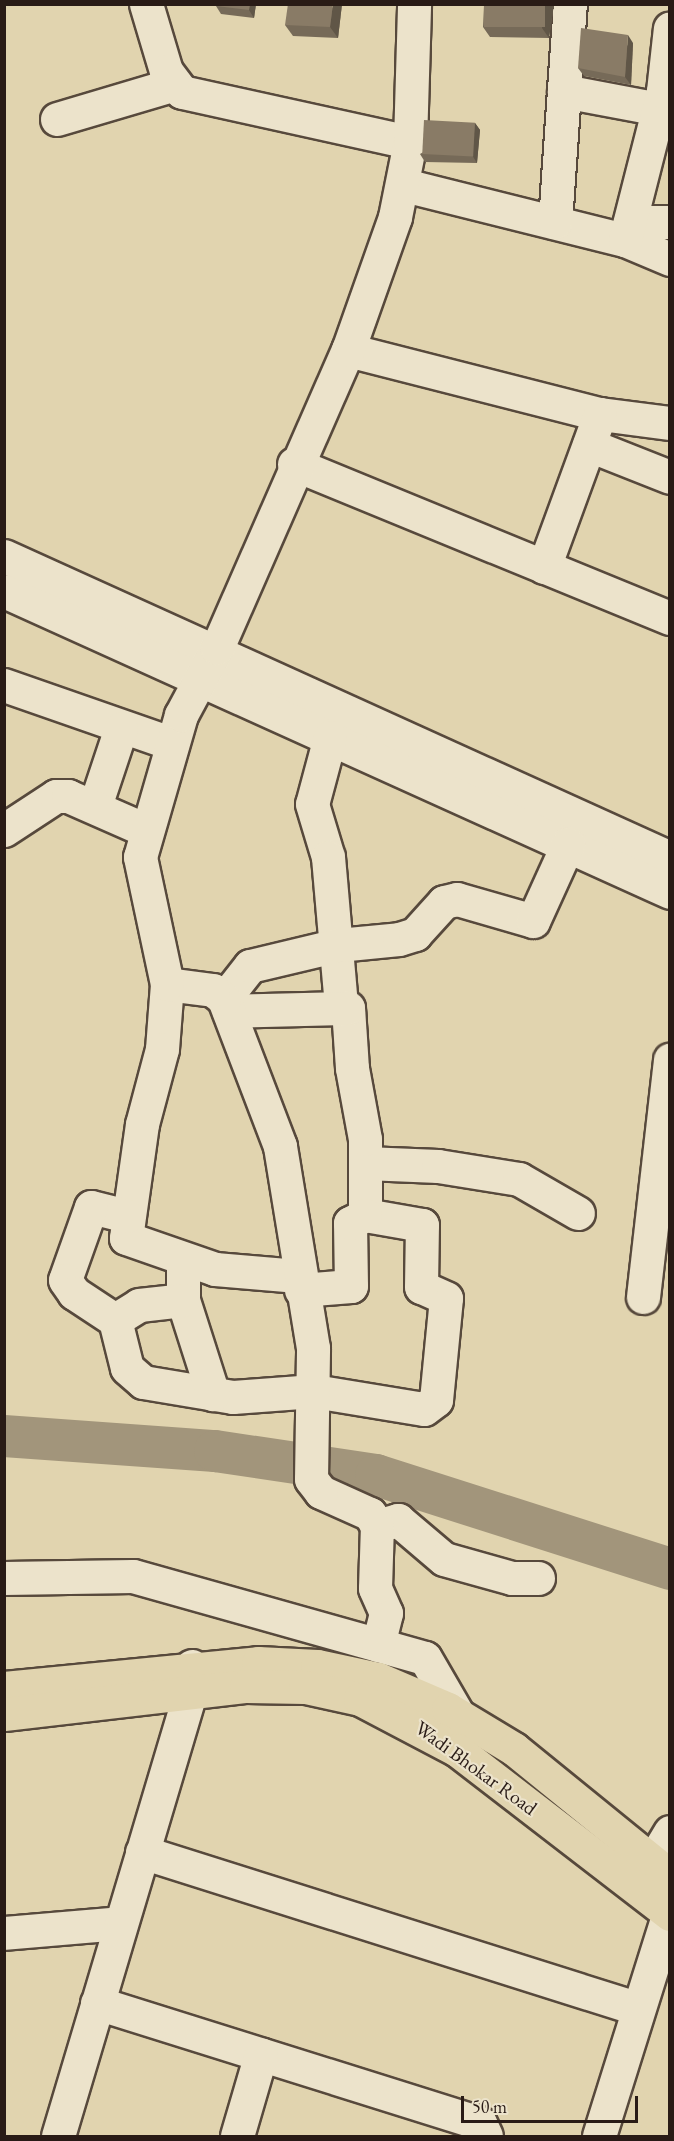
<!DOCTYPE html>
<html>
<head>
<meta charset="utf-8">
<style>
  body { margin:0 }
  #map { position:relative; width:674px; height:2141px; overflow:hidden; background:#e1d4af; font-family:"EB Garamond",serif }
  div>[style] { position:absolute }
  .river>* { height:42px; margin:-21px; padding:0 21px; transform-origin:21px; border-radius:21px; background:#a2957b }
  .roads { filter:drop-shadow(2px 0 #57493c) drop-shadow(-2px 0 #57493c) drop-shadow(0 2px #57493c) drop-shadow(0 -2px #57493c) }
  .minor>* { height:33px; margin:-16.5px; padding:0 16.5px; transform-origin:16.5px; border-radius:16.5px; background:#ece3cb }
  .major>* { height:33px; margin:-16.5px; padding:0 16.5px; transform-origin:16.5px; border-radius:16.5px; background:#e1d4af }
  .wall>* { inset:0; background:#766a58 }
  .shaded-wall>* { inset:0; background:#605647 }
  .building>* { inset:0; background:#897b66; transform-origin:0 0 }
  span { translate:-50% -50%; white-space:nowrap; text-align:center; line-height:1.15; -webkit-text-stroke:4.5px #ece3cb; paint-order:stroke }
  .street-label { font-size:20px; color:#291b16 }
  .frame { position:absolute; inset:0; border:6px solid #291b16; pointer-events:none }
  .scale { position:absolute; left:461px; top:2096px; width:177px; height:27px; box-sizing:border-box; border:3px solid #291b16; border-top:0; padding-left:8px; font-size:18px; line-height:21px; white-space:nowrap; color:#291b16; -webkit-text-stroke:4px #ece3cb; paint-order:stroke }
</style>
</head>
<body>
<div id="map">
  <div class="river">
    <div style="left:4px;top:1436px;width:212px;rotate:4.1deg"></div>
    <div style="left:215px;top:1451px;width:163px;rotate:8.5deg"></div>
    <div style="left:376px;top:1475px;width:309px;rotate:17.7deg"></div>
  </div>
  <div class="roads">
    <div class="minor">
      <div style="left:146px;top:4px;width:70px;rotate:73.4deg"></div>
      <div style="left:166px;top:71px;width:26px;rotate:53deg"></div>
      <div style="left:182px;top:92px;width:233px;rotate:12.4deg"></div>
      <div style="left:564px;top:91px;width:108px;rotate:10.7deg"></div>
      <div style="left:57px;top:119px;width:120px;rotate:-16.5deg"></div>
      <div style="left:404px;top:185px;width:228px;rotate:14deg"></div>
      <div style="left:625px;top:240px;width:49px;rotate:22.9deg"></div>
      <div style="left:555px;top:222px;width:219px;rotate:-86.1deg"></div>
      <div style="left:630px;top:222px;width:40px"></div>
      <div style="left:625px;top:240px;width:154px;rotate:-75.7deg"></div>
      <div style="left:663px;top:91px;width:63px;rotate:-83.7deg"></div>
      <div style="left:348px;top:350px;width:260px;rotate:14.3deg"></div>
      <div style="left:600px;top:414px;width:71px;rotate:7.3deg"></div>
      <div style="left:589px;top:445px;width:87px;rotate:21.6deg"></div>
      <div style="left:294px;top:464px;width:406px;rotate:22.3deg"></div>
      <div style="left:4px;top:556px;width:731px;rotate:24.39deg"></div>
      <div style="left:544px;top:567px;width:163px;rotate:-69.9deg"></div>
      <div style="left:4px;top:591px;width:731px;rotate:24.32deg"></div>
      <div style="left:4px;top:685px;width:177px;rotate:19.2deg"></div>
      <div style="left:330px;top:737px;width:69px;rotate:105deg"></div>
      <div style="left:312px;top:804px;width:55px;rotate:73.2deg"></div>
      <div style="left:328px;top:857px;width:149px;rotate:85deg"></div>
      <div style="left:95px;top:806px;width:82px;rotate:-71.6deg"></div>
      <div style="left:4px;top:830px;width:62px;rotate:-33.2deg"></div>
      <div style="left:56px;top:796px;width:12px"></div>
      <div style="left:68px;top:796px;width:85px;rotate:23.6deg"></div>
      <div style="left:167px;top:984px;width:65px;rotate:94.4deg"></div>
      <div style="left:162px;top:1049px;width:78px;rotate:104.9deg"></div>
      <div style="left:142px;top:1124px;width:115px;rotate:98deg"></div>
      <div style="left:126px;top:1238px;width:94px;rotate:19.2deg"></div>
      <div style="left:215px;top:1269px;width:83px;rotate:4.8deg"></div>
      <div style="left:224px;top:999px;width:42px;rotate:-51.8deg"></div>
      <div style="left:250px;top:966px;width:90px;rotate:-13.4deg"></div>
      <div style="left:338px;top:945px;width:61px;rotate:-5.6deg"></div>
      <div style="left:399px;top:939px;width:17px;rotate:-17deg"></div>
      <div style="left:415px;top:934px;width:43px;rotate:-47.8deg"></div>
      <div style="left:444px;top:902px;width:13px;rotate:-13deg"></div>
      <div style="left:457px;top:899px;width:79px;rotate:16.1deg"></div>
      <div style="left:533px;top:921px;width:85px;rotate:-65.6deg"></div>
      <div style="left:365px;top:1163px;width:73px;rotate:2.4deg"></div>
      <div style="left:438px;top:1166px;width:82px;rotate:9.1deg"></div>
      <div style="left:519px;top:1179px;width:68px;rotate:30deg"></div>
      <div style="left:127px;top:1216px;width:37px;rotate:-166deg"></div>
      <div style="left:91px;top:1207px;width:77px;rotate:109.6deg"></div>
      <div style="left:65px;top:1280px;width:16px;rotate:55deg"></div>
      <div style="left:74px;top:1293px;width:49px;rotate:33.4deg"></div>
      <div style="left:115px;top:1320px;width:49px;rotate:76deg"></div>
      <div style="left:127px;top:1368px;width:21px;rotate:41deg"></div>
      <div style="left:143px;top:1382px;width:91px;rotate:9.5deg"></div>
      <div style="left:233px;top:1397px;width:81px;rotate:-4.2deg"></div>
      <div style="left:314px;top:1391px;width:111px;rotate:9.3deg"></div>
      <div style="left:424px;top:1409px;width:15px;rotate:-37deg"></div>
      <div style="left:436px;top:1400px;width:102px;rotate:-84.4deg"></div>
      <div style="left:446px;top:1298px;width:27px;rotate:-156deg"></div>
      <div style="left:421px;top:1287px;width:62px;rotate:-89.1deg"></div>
      <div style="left:422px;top:1225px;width:58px;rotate:-170deg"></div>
      <div style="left:365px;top:1215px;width:76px;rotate:-90deg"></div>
      <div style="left:365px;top:1139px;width:72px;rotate:-100.4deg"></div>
      <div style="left:352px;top:1068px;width:60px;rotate:-93.8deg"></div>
      <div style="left:348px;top:1008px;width:119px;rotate:178.6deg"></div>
      <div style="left:183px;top:1259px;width:41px;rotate:90deg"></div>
      <div style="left:183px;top:1300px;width:99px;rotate:72.3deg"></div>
      <div style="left:301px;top:1290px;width:50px;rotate:-4.6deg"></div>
      <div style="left:351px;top:1286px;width:63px;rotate:-90.9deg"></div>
      <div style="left:350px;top:1223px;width:17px;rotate:-28deg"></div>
      <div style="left:643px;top:1297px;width:239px;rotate:-83.5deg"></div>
      <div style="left:115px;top:1320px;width:28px;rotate:-32deg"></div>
      <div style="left:139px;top:1305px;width:44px;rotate:-6.5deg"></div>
      <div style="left:377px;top:1526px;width:22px;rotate:-16deg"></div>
      <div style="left:398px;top:1520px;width:60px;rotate:40.3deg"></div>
      <div style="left:444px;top:1559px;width:71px;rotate:15.6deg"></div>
      <div style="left:512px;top:1578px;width:26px"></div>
      <div style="left:4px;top:1578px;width:129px;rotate:-0.9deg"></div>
      <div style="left:133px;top:1576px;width:303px;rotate:15.7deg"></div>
      <div style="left:425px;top:1658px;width:66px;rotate:59.9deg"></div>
      <div style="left:378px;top:1645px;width:33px;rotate:-76deg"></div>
      <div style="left:386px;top:1613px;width:27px;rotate:-114deg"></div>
      <div style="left:375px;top:1588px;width:62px;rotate:-88.2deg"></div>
      <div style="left:377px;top:1526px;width:14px;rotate:-120deg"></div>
      <div style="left:370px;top:1514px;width:54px;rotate:-155.8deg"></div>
      <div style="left:321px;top:1492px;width:16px;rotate:-128deg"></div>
      <div style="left:311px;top:1479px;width:131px;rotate:-89.1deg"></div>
      <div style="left:313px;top:1348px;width:205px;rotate:-99.3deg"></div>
      <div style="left:280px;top:1146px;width:157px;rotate:-110.9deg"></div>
      <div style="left:224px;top:999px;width:14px;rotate:-141deg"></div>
      <div style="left:213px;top:990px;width:46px;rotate:-172.6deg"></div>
      <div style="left:167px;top:984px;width:130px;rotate:-102deg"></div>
      <div style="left:140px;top:857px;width:148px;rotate:-73.9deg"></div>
      <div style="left:181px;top:715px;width:76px;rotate:-61.8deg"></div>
      <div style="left:217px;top:648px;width:326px;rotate:-66.3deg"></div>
      <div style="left:348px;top:350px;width:141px;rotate:-70.5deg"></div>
      <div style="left:395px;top:217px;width:76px;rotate:-78.7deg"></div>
      <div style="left:410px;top:142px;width:138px;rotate:-88.3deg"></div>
      <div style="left:142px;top:1852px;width:518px;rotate:17.53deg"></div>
      <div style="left:652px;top:1862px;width:35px;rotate:-59deg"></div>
      <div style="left:4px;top:1933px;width:117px;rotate:-4.9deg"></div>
      <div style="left:97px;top:2003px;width:401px;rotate:17.4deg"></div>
      <div style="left:480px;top:2123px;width:14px;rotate:65deg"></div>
      <div style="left:58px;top:2136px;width:463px;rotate:-73.4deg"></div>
      <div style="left:190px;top:1692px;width:26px;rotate:-86deg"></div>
      <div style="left:237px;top:2136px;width:85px;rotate:-73.7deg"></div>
      <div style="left:599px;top:2136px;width:234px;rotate:-72.6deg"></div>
    </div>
    <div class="major">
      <div style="left:4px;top:1688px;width:255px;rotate:-5.6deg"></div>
      <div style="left:258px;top:1663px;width:59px;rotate:2.9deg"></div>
      <div style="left:317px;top:1666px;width:62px;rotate:12deg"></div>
      <div style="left:378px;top:1679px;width:76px;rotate:23.2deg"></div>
      <div style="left:448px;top:1709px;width:77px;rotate:31.2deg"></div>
      <div style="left:514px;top:1749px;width:201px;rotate:39.1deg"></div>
      <div style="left:4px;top:1714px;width:244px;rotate:-6.6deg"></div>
      <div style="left:246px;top:1686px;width:59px;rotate:1deg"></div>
      <div style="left:305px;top:1687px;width:56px;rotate:12.3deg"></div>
      <div style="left:360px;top:1699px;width:110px;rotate:27.7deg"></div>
      <div style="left:457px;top:1750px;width:269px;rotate:37.6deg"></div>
    </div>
  </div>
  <div class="wall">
    <div style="clip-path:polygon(216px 4px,256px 4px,254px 18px,221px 14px,216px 6px)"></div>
    <div style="clip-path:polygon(342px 4px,338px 38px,293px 36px,285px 25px)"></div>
    <div style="clip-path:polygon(432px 4px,554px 4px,549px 38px,490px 37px,483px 27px,484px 5px,433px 5px)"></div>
    <div style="clip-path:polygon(633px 43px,631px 85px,584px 76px,578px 68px)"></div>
    <div style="clip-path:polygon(475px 123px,480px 130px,477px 163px,425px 162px,420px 154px)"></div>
  </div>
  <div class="shaded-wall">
    <div style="clip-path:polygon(250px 4px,256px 4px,254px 18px,249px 10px)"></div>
    <div style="clip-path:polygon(333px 4px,342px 4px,338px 38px,330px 27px)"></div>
    <div style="clip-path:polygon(545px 4px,554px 4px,549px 38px,542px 28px)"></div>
    <div style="clip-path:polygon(628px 35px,633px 43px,631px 85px,625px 77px)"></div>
    <div style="clip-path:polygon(475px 123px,480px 130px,477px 163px,472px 155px)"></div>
  </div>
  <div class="building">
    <div style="clip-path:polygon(216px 4px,250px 4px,249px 10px,216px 6px)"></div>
    <div style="clip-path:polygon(288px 4px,333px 4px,330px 27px,285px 25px)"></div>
    <div style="left:484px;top:4px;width:61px;height:23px"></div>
    <div style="clip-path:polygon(581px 28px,628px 35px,625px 77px,578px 68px)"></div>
    <div style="left:424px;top:120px;width:51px;height:34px;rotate:3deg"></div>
  </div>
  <div class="street-label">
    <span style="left:476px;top:1768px;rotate:36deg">Wadi Bhokar Road</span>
  </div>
  <div class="frame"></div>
  <div class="scale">50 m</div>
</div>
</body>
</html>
